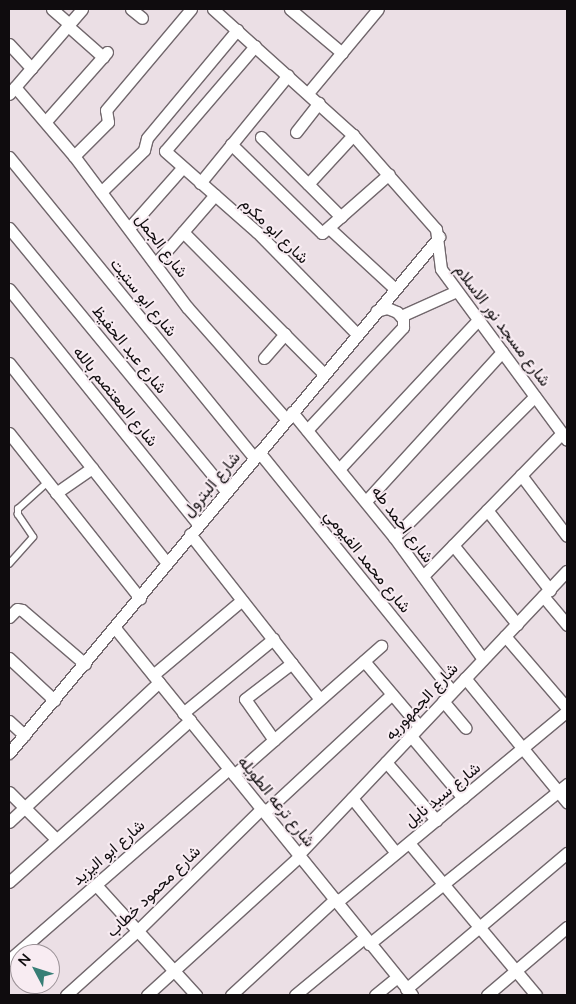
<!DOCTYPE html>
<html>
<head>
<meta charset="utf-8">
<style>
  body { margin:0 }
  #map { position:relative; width:576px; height:1004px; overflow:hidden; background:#ebdfe5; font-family:Lato,Vazirmatn,sans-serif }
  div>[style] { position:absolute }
  .roads { filter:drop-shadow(1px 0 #71676c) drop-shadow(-1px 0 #71676c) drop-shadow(0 1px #71676c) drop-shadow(0 -1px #71676c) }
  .service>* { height:5.5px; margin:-2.75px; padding:0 2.75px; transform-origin:2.75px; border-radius:2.75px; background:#fff }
  .minor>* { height:11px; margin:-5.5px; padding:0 5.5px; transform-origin:5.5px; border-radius:5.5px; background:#fff }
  span { translate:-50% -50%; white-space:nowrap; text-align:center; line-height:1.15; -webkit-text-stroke:4px #f8ecf2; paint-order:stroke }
  .street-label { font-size:16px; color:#0f0c0e }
  .frame { position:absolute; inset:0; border:10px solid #0f0c0e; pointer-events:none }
  .north { position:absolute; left:10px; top:944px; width:50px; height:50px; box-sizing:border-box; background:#f8ecf2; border:1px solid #9b9297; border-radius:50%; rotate:310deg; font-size:14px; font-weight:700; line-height:20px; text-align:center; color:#0f0c0e }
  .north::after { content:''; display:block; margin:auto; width:18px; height:22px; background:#377e76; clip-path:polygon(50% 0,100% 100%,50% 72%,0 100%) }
</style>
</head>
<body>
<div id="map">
  <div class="roads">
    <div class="service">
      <div style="left:9px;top:564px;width:36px;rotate:-48deg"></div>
      <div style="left:33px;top:537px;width:27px;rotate:-124deg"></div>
      <div style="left:18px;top:515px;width:6px;rotate:-90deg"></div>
      <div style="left:18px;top:509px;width:40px;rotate:-42deg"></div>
    </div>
    <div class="minor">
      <div style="left:52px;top:9px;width:23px;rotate:41deg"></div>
      <div style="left:131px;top:9px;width:14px;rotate:39deg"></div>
      <div style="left:213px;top:9px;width:188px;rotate:42deg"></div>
      <div style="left:353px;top:135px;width:125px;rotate:48.6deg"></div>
      <div style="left:436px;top:229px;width:40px;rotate:82.9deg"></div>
      <div style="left:441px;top:269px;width:212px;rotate:53.6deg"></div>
      <div style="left:290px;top:9px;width:68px;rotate:40.2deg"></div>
      <div style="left:68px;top:26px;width:47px;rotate:41.5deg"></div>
      <div style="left:9px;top:44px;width:33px;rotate:47deg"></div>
      <div style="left:255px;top:46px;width:138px;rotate:130.6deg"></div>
      <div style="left:165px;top:151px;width:123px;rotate:41.4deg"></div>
      <div style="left:257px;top:232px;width:143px;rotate:45.6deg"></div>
      <div style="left:15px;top:87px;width:91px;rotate:49.5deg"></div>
      <div style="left:74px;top:156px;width:189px;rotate:53.2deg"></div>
      <div style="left:187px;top:307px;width:149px;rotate:48.5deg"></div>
      <div style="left:308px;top:93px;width:109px;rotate:-50.2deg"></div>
      <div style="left:9px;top:94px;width:112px;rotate:-49.3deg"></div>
      <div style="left:46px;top:121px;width:92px;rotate:-48.5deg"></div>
      <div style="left:296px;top:132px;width:37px;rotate:-52deg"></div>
      <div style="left:261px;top:137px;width:113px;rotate:45deg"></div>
      <div style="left:231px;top:144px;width:127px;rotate:44.4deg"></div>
      <div style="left:322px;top:233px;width:89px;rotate:-41.4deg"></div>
      <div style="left:74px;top:156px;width:48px;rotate:-45deg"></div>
      <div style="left:108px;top:122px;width:12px;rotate:-99deg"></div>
      <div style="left:106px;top:110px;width:132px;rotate:-49.9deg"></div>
      <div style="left:9px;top:157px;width:387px;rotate:50.8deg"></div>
      <div style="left:200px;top:183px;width:139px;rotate:-50.8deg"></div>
      <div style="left:308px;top:184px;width:67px;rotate:-47.4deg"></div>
      <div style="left:101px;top:192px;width:60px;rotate:-44.3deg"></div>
      <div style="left:144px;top:150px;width:12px;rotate:-76deg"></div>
      <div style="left:147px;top:138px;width:141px;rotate:-50.2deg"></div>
      <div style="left:9px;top:228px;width:341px;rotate:50.5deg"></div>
      <div style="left:129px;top:228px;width:80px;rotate:-48.5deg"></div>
      <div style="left:329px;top:228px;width:90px;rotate:42.7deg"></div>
      <div style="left:183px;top:232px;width:200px;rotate:45.2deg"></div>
      <div style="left:156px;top:263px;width:90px;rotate:-49.1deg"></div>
      <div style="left:9px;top:289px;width:302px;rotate:51.2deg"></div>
      <div style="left:401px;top:316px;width:61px;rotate:-24.1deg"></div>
      <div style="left:264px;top:358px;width:32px;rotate:-49deg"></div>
      <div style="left:9px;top:363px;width:255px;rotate:51.7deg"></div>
      <div style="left:292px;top:412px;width:161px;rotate:50.8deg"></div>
      <div style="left:394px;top:537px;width:151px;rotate:53.9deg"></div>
      <div style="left:307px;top:430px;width:141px;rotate:-47deg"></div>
      <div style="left:403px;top:327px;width:8px;rotate:-90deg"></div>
      <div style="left:403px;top:319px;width:9px;rotate:-131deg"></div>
      <div style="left:397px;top:312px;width:11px;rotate:-158deg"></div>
      <div style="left:387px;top:308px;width:11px;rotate:165deg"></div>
      <div style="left:9px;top:433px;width:211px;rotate:51.6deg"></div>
      <div style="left:259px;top:452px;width:307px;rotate:51.1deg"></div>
      <div style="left:340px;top:468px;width:202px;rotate:-47deg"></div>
      <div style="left:521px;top:475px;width:76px;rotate:53deg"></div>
      <div style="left:56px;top:493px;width:44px;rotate:-34.8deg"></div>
      <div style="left:366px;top:501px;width:202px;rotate:-47.6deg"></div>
      <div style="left:487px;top:510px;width:102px;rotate:51.8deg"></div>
      <div style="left:190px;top:534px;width:210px;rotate:51.8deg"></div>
      <div style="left:394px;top:537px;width:199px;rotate:-45deg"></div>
      <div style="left:453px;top:545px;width:102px;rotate:51deg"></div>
      <div style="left:423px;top:576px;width:199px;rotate:-45.8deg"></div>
      <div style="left:543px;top:596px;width:38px;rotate:50deg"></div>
      <div style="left:9px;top:617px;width:11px;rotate:-45deg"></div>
      <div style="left:17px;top:609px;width:5px;rotate:11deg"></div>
      <div style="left:22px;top:610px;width:83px;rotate:40.6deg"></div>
      <div style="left:115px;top:628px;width:472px;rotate:51deg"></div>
      <div style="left:505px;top:636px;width:95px;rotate:49.3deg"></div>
      <div style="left:9px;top:658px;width:62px;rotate:43deg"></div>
      <div style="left:364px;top:661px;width:85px;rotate:49.8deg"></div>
      <div style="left:153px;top:675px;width:116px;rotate:-40.1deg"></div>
      <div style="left:465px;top:678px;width:161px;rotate:50.6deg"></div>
      <div style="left:443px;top:701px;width:35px;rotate:50deg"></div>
      <div style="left:183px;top:713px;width:117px;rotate:-39.4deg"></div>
      <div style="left:9px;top:721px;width:21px;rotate:43deg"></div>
      <div style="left:410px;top:735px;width:82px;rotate:49.9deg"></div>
      <div style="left:274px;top:740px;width:50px;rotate:-125.3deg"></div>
      <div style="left:245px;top:699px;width:59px;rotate:-37.5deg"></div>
      <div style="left:9px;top:753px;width:672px;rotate:-50.19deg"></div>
      <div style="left:386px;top:762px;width:77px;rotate:49.2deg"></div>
      <div style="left:234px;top:775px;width:196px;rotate:-41.3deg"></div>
      <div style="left:9px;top:792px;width:66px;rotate:45deg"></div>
      <div style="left:352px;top:798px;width:70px;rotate:51.3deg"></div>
      <div style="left:265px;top:812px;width:173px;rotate:-42.9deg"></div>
      <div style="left:9px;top:822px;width:205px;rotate:-43deg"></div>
      <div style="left:409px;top:843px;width:198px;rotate:50.1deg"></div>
      <div style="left:299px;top:854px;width:390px;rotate:-46.6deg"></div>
      <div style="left:9px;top:882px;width:243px;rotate:-41.8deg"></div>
      <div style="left:96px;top:885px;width:149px;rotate:47.7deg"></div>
      <div style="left:337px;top:902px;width:299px;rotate:-39.7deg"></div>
      <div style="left:369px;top:944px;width:255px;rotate:-38.9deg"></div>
      <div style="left:9px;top:960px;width:291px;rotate:-41deg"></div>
      <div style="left:406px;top:989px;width:211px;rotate:-40.2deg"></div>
      <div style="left:66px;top:995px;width:96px;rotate:-42deg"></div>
      <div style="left:137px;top:931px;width:175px;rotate:-44.5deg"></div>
      <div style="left:147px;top:995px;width:207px;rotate:-42.3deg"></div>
      <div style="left:231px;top:995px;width:142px;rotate:-42.7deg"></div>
      <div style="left:295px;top:995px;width:89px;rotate:-39.6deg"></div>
      <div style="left:375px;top:995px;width:28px;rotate:-39deg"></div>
      <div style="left:487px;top:995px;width:105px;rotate:-40.4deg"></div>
    </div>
  </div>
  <div class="street-label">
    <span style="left:275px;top:230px;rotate:44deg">شارع ابو مكرم</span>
    <span style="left:162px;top:245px;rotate:53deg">شارع الجمل</span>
    <span style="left:144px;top:297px;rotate:51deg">شارع ابو ستيت</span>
    <span style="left:503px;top:325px;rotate:53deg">شارع مسجد نور الاسلام</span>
    <span style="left:130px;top:349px;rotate:51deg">شارع عبد الحفيظ</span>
    <span style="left:116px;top:396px;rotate:51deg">شارع المعتصم بالله</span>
    <span style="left:211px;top:484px;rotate:-50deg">شارع البترول</span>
    <span style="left:403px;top:524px;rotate:53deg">شارع احمد طه</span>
    <span style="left:368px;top:561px;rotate:51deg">شارع محمد الفيومي</span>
    <span style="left:421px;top:701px;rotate:-47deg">شارع الجمهوريه</span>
    <span style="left:442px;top:794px;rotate:-39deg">شارع سيد نايل</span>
    <span style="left:277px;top:801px;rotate:51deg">شارع ترعه الطويله</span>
    <span style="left:108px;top:852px;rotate:-41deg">شارع ابو اليزيد</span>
    <span style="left:153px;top:891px;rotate:-44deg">شارع محمود خطاب</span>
  </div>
  <div class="frame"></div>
  <div class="north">N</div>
</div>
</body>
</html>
